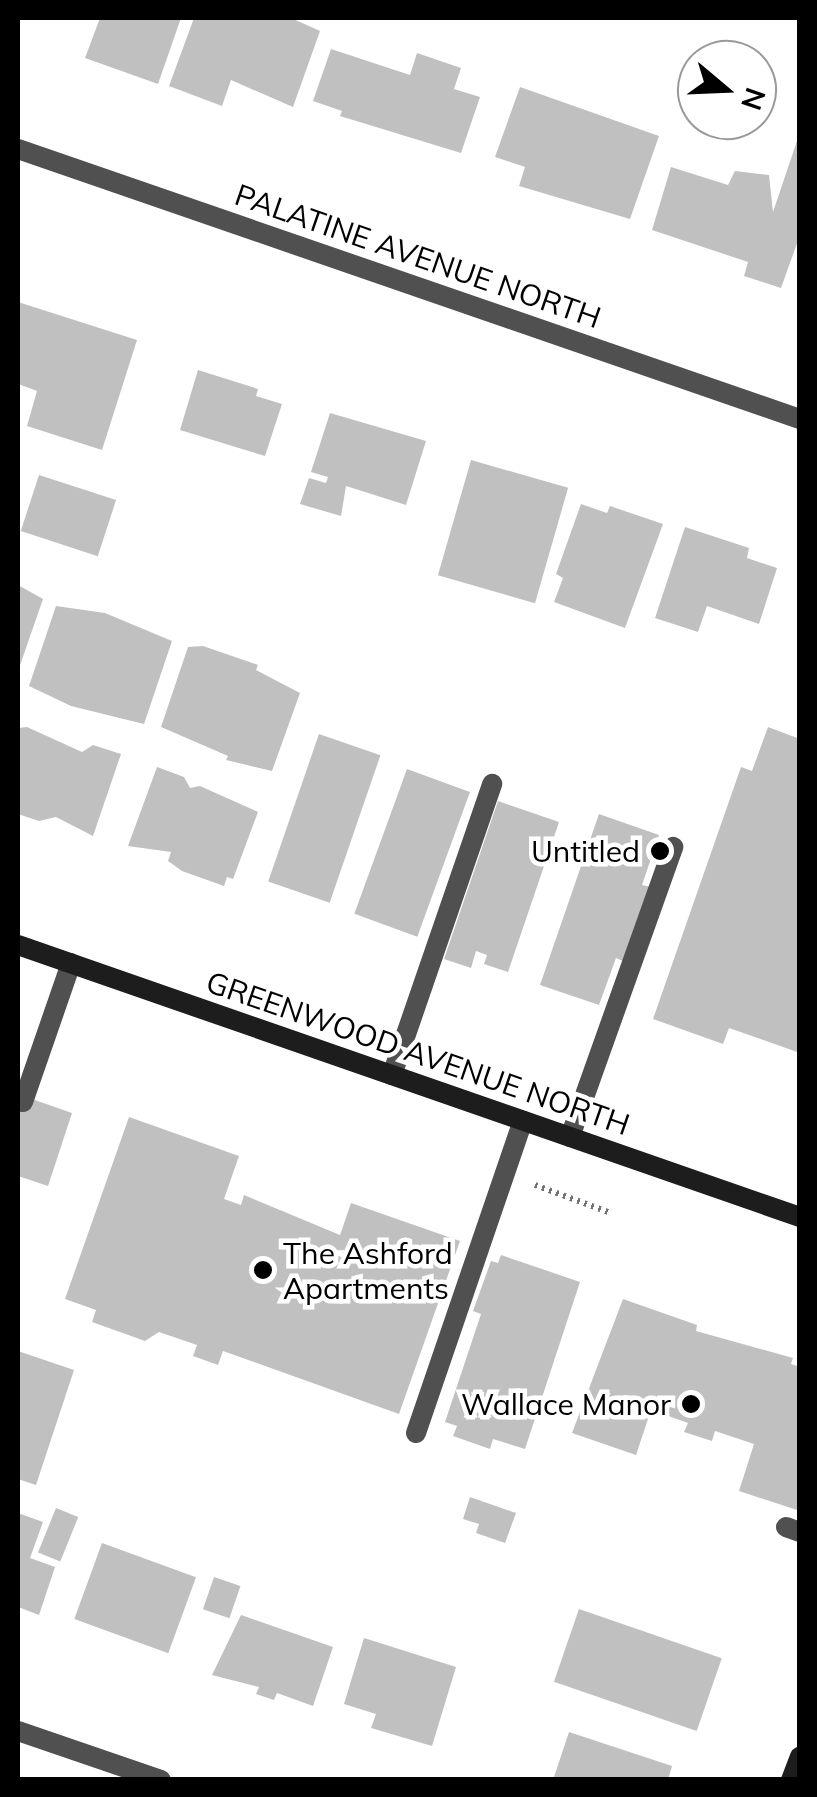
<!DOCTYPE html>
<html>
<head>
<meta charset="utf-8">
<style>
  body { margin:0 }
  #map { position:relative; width:817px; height:1797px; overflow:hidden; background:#fff; font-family:Mulish,sans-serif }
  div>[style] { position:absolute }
  .building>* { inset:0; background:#c0c0c0; transform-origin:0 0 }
  .path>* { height:6px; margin-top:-3px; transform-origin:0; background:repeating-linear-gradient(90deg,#727272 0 2.5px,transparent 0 7.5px) }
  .service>* { height:20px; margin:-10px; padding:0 10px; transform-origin:10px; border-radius:10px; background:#505050 }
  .minor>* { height:20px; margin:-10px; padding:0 10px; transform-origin:10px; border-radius:10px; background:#505050 }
  .secondary>* { height:20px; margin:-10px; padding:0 10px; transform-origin:10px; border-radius:10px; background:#1d1d1d }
  .dots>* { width:28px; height:28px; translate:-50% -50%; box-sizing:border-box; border:5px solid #fff; border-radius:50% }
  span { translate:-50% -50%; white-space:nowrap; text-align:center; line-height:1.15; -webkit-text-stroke:9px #fff; paint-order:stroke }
  .street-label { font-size:30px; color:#000 }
  .poi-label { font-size:30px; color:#000 }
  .right { translate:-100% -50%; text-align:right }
  .left { translate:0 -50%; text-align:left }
  .frame { position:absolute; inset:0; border:20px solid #000; pointer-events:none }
  .north { position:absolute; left:677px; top:40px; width:100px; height:100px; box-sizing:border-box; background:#fff; border:2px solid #999; border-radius:50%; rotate:109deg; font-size:28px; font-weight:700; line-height:40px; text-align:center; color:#000 }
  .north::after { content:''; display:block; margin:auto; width:35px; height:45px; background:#000; clip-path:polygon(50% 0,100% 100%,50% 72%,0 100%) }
</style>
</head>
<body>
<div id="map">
  <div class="building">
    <div style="clip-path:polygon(100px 18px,181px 18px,158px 84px,85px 58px)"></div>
    <div style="clip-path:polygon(194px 18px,291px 18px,320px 31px,293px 107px,231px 80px,222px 106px,169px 86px)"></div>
    <div style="clip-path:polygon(331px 49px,410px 75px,417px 53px,461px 68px,454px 89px,480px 97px,461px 153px,340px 116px,342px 111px,313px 101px)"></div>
    <div style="clip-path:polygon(520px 87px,659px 136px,630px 219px,519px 186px,525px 167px,495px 157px)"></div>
    <div style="clip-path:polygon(800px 132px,800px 235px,781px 288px,744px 276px,748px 262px,652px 230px,671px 167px,728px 185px,735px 171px,769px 175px,773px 212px)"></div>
    <div style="clip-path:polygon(18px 302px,137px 340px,102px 450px,27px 426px,37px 391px,18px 384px)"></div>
    <div style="clip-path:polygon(198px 370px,258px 389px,256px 396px,282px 404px,265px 456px,180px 430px)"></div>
    <div style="clip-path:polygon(330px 413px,426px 441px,406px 505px,346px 486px,341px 516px,300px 504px,309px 478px,326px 483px,328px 477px,311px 472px)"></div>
    <div style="left:471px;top:460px;width:101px;height:120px;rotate:16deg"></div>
    <div style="left:39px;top:475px;width:81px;height:59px;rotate:18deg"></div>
    <div style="clip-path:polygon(581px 504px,607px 513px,610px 506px,663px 524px,625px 628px,554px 602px,563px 578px,556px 574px)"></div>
    <div style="clip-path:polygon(685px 527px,749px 548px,747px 558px,777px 568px,759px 624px,707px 606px,698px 632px,655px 618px)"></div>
    <div style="clip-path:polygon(18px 585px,43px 599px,18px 671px)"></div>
    <div style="clip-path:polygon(56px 606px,105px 613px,172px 641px,144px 724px,71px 706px,29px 686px)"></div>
    <div style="clip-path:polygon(203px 646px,258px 665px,256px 670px,300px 693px,272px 771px,226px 760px,228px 756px,161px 727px,188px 647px)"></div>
    <div style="clip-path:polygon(27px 727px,82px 752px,93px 745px,121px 754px,93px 836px,56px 817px,39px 821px,18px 814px,18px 728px)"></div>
    <div style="clip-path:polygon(768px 727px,800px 739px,800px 1053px,729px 1028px,723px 1044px,653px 1019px,741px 767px,752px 771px)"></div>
    <div style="left:319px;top:734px;width:65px;height:156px;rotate:19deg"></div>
    <div style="clip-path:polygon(157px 767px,184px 777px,190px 788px,200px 786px,258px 812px,233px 879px,227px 877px,224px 886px,182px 871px,168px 861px,171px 852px,128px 846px)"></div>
    <div style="left:407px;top:769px;width:67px;height:154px;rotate:20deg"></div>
    <div style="clip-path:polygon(498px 801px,559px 822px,508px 972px,484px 964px,487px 955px,476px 951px,471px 968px,444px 959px)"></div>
    <div style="clip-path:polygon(599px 814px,659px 835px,642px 885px,651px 887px,625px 962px,616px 958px,599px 1005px,540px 985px)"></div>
    <div style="clip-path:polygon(32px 1099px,72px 1113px,48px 1186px,18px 1176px,18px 1100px)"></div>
    <div style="clip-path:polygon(129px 1117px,239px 1156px,224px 1199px,241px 1205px,244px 1195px,340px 1235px,351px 1203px,460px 1241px,399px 1414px,223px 1351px,218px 1365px,193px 1356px,197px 1345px,159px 1332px,145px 1341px,92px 1322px,96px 1310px,65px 1299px)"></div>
    <div style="clip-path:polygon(501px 1255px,580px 1282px,525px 1449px,493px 1439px,490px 1449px,453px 1436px,457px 1426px,445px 1422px,481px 1314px,473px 1311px,491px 1261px,498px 1263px)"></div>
    <div style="clip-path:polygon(623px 1299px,697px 1325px,696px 1331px,793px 1358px,791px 1364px,800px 1367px,800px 1511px,739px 1491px,754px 1444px,715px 1431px,712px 1441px,684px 1432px,688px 1423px,651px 1410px,636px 1455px,572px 1433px)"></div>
    <div style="clip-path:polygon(18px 1351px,74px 1370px,36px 1485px,18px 1479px)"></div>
    <div style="clip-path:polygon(470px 1497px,516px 1513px,505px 1543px,476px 1533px,479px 1524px,463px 1519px)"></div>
    <div style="left:56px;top:1508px;width:24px;height:48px;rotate:22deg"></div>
    <div style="clip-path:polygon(18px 1513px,43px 1522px,30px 1558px,55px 1567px,39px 1615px,18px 1607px)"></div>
    <div style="left:102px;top:1543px;width:100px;height:81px;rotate:20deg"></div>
    <div style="left:214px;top:1577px;width:28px;height:34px;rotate:19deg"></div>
    <div style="left:579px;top:1609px;width:151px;height:77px;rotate:19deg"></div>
    <div style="clip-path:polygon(241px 1615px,333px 1647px,313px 1706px,277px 1693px,274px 1700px,256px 1694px,259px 1687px,212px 1675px)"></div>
    <div style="clip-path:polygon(364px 1638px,456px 1667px,432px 1746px,371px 1728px,376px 1714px,344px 1704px)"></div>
    <div style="clip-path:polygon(569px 1732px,672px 1766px,668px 1780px,553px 1780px)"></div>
  </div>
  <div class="path">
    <div style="left:535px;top:1185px;width:78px;rotate:20.3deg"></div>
  </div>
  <div class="service">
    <div style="left:392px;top:1075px;width:308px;rotate:-71deg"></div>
    <div style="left:23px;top:1102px;width:147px;rotate:-70.9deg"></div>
    <div style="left:570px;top:1137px;width:308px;rotate:-70.4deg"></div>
    <div style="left:416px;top:1433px;width:330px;rotate:-71.1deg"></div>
    <div style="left:786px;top:1527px;width:15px;rotate:20deg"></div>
  </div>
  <div class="minor">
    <div style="left:18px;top:149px;width:827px;rotate:19.05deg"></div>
    <div style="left:18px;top:1731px;width:151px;rotate:18.9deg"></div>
  </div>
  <div class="secondary">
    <div style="left:18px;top:945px;width:828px;rotate:19.18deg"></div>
    <div style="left:791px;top:1780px;width:25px;rotate:-69deg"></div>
  </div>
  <div class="dots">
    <div style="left:660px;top:851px;background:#000"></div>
    <div style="left:263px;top:1270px;background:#000"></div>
    <div style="left:691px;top:1404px;background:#000"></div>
  </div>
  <div class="street-label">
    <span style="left:418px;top:256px;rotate:19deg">PALATINE AVENUE NORTH</span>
    <span style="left:418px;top:1053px;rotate:19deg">GREENWOOD AVENUE NORTH</span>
  </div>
  <div class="poi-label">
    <span class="right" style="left:640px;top:851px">Untitled</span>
    <span class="left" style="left:283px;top:1270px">The Ashford<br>Apartments</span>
    <span class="right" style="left:671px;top:1404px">Wallace Manor</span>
  </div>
  <div class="frame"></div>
  <div class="north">N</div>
</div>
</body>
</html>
